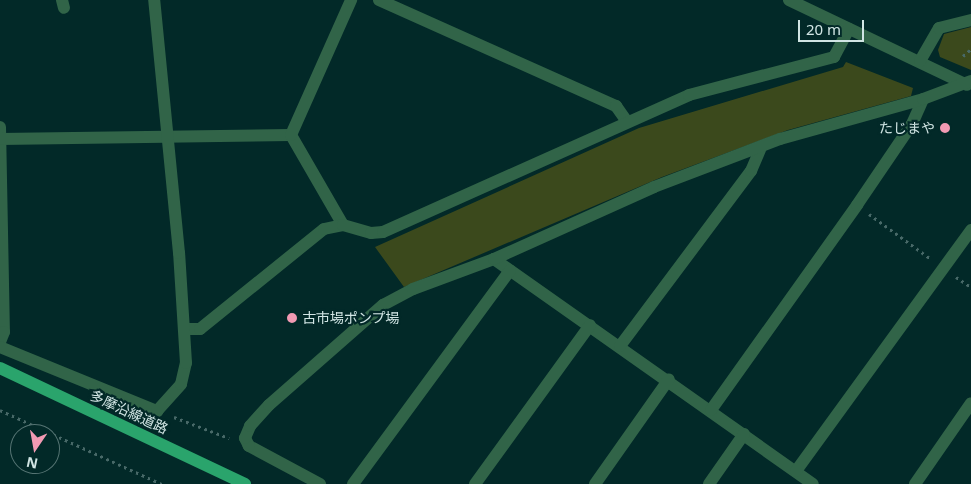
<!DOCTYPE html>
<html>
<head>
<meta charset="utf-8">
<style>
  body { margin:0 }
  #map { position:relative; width:971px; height:484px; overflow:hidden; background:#022928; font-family:"Noto Sans","Noto Sans JP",sans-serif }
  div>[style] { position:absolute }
  .green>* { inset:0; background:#3b491c }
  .path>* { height:3px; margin-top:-1.5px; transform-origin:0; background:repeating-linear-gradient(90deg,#486968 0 2.5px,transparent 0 6.5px) }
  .minor>* { height:12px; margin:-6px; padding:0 6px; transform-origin:6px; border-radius:6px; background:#316448 }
  .major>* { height:12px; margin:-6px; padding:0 6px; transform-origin:6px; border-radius:6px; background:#2aa46c }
  .dots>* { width:14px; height:14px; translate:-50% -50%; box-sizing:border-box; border:2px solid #022928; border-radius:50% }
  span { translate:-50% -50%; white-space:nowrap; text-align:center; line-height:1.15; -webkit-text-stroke:4.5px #022928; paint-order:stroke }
  .poi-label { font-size:14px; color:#d1e5e4 }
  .right { translate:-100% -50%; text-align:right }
  .left { translate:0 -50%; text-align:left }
  .street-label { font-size:14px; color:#d1e5e4 }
  .north { position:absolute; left:10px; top:424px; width:50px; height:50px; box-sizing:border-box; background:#022928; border:1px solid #557473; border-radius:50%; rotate:192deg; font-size:14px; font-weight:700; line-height:20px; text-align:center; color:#d1e5e4 }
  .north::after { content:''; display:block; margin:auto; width:18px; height:22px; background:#f19ab3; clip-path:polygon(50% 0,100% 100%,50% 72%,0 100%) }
  .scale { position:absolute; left:798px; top:20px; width:66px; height:22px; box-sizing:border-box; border:2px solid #d1e5e4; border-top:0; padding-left:6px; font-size:15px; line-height:18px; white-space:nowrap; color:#d1e5e4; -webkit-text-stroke:4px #022928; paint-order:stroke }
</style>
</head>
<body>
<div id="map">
  <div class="green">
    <div style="clip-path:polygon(971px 27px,971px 70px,940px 57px,938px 50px,944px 34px)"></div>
    <div style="clip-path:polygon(846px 62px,913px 88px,911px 96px,788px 130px,662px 177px,404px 287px,375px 247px,639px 128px,843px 67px)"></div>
  </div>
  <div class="path">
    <div style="left:963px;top:56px;width:11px;rotate:-41deg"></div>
    <div style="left:869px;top:214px;width:77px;rotate:36deg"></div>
    <div style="left:956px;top:277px;width:18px;rotate:34deg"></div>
    <div style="left:0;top:410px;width:178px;rotate:24.6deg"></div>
    <div style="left:174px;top:417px;width:59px;rotate:20.9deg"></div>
  </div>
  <div class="minor">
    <div style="left:62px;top:0;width:8px;rotate:76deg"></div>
    <div style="left:379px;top:0;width:260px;rotate:24.1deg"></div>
    <div style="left:616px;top:106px;width:19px;rotate:55deg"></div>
    <div style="left:789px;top:0;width:197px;rotate:25.5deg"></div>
    <div style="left:920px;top:61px;width:38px;rotate:-60deg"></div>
    <div style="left:939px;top:28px;width:33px;rotate:-14deg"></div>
    <div style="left:0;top:127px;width:205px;rotate:88.9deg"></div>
    <div style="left:4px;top:332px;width:11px;rotate:112deg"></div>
    <div style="left:0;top:139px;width:291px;rotate:-0.8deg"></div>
    <div style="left:343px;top:225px;width:104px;rotate:-120deg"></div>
    <div style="left:291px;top:135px;width:148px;rotate:-66deg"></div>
    <div style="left:494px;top:259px;width:390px;rotate:35.2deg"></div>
    <div style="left:185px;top:329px;width:15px"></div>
    <div style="left:200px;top:329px;width:159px;rotate:-38.9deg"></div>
    <div style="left:324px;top:229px;width:19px;rotate:-12deg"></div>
    <div style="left:343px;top:225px;width:29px;rotate:16deg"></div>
    <div style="left:371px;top:233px;width:12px;rotate:-5deg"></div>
    <div style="left:383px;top:232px;width:335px;rotate:-24.1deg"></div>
    <div style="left:689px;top:95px;width:150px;rotate:-14.7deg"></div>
    <div style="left:834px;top:57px;width:32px;rotate:-62deg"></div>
    <div style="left:620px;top:346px;width:219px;rotate:-53.2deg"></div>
    <div style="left:751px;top:171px;width:25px;rotate:-67deg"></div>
    <div style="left:0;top:347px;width:170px;rotate:22.2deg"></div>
    <div style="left:157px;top:411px;width:36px;rotate:-48deg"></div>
    <div style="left:181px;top:384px;width:22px;rotate:-77deg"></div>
    <div style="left:186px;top:363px;width:110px;rotate:-93.6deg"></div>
    <div style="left:179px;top:253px;width:254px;rotate:-95.6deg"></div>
    <div style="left:711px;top:410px;width:252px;rotate:-54.5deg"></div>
    <div style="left:857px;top:205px;width:98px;rotate:-55.8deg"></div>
    <div style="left:912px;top:124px;width:27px;rotate:-66deg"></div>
    <div style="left:796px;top:471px;width:298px;rotate:-54deg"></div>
    <div style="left:320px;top:484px;width:81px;rotate:-151.8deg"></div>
    <div style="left:249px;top:446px;width:9px;rotate:-117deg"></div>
    <div style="left:245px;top:438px;width:13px;rotate:-67deg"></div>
    <div style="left:250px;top:426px;width:28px;rotate:-48deg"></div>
    <div style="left:269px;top:405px;width:152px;rotate:-41.3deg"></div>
    <div style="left:383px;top:305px;width:34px;rotate:-28deg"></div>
    <div style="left:413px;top:289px;width:86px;rotate:-20.3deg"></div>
    <div style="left:494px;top:259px;width:175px;rotate:-24.2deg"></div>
    <div style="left:654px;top:187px;width:135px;rotate:-20.9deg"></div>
    <div style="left:780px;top:139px;width:148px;rotate:-15.6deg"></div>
    <div style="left:923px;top:99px;width:51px;rotate:-20.6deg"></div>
    <div style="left:353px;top:484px;width:265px;rotate:-53.7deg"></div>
    <div style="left:475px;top:484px;width:196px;rotate:-54.1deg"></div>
    <div style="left:595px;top:484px;width:128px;rotate:-54.8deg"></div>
    <div style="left:709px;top:484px;width:61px;rotate:-55deg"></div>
    <div style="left:915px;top:484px;width:98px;rotate:-55.3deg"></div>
  </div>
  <div class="major">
    <div style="left:0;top:368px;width:271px;rotate:25.3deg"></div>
  </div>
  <div class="dots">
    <div style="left:945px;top:128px;background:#f19ab3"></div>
    <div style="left:292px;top:318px;background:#f19ab3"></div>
  </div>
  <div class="poi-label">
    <span class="right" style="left:935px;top:128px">たじまや</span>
    <span class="left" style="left:302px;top:318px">古市場ポンプ場</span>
  </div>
  <div class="street-label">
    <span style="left:129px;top:412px;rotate:25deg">多摩沿線道路</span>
  </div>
  <div class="north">N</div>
  <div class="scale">20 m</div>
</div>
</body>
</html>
